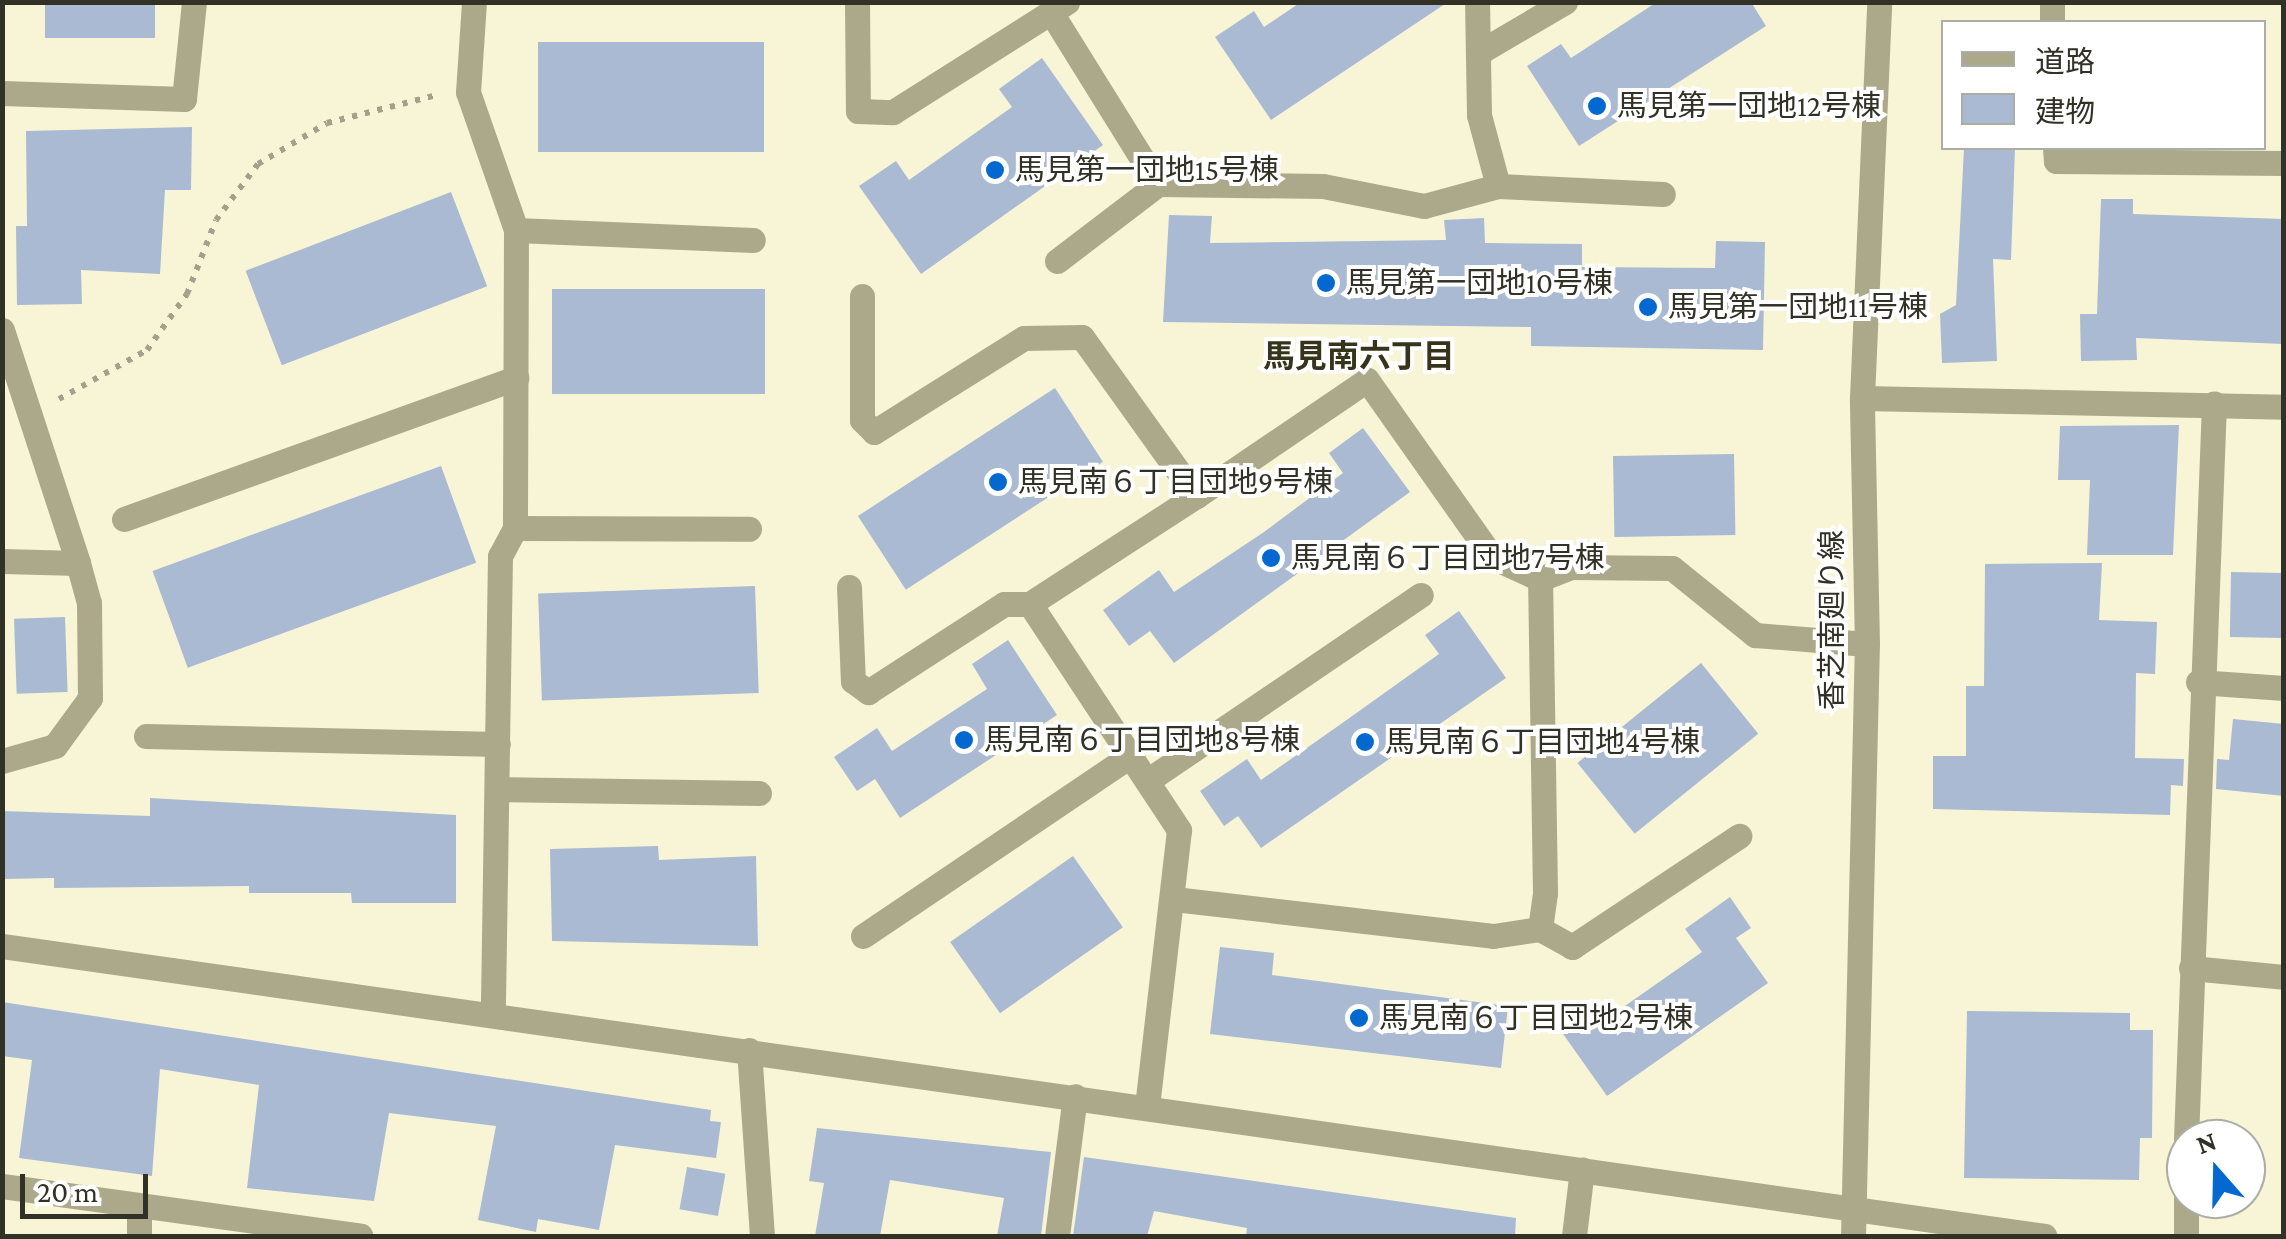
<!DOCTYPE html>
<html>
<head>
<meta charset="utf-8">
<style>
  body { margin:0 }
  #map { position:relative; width:2286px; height:1239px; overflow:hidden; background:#f8f5d7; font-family:"Crimson Pro","Noto Sans JP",serif }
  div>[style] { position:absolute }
  .building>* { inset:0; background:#a9bad2; transform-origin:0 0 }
  .path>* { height:6px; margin-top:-3px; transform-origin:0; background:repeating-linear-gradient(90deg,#a3a18b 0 5px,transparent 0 13px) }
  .service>* { height:25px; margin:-12.5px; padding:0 12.5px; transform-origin:12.5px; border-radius:12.5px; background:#aca98b }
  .pedestrian>* { height:25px; margin:-12.5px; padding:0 12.5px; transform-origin:12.5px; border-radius:12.5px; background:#aca98b }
  .minor>* { height:25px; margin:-12.5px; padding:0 12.5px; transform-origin:12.5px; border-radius:12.5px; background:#aca98b }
  .tertiary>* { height:25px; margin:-12.5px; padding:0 12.5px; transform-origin:12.5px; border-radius:12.5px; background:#aca98b }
  .dots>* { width:28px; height:28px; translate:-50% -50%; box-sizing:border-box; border:5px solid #fff; border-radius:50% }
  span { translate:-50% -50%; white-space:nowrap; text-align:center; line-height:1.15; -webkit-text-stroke:8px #fff; paint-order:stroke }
  .poi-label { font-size:30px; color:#323126 }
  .left { translate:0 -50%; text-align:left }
  .street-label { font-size:30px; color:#323126 }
  .neighbourhood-label { font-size:32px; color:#37341c; font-weight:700 }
  .frame { position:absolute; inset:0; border:5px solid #323126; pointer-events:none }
  .legend { position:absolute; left:1941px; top:20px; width:325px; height:130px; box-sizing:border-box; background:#fff; border:2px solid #adada8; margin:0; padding:12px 18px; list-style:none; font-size:30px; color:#323126 }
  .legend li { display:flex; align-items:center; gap:20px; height:50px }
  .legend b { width:50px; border:2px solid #adada8 }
  .north { position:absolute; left:2166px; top:1119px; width:100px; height:100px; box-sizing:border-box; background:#fff; border:2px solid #adada8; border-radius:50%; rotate:340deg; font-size:28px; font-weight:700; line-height:40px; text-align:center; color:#323126 }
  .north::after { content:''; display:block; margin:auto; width:35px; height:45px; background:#0369d1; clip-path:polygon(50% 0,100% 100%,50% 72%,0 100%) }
  .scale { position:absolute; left:20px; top:1174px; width:128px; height:45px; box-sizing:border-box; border:5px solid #323126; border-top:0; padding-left:12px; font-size:30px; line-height:35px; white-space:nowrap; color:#323126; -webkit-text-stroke:8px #fff; paint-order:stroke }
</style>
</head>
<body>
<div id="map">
  <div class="building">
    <div style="left:45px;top:2px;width:110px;height:36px"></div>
    <div style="clip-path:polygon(1301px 2px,1448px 2px,1271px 120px,1215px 37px,1254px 11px,1264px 27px)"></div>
    <div style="clip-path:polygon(1657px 2px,1751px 2px,1766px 26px,1579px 146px,1527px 66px,1561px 44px,1571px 58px)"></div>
    <div style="left:764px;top:42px;width:110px;height:226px;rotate:90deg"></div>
    <div style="clip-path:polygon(1042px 58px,1103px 145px,921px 274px,859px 186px,896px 161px,909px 180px,1012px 107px,999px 89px)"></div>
    <div style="clip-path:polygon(192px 127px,191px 190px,165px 190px,160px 274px,81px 270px,82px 304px,17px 305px,16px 226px,27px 226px,26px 131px)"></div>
    <div style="clip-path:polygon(1964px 148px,2015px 148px,2011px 260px,1993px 259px,1997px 361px,1942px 363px,1940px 314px,1956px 305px)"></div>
    <div style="left:451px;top:192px;width:101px;height:220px;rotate:69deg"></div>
    <div style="clip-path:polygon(2101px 199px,2133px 199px,2133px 214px,2284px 219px,2284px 344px,2136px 338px,2137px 360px,2081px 361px,2080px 314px,2097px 314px)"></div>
    <div style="clip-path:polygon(1169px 215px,1212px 216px,1210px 243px,1446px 240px,1444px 220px,1484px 218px,1485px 243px,1582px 244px,1582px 267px,1715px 268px,1716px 241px,1765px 242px,1763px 350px,1531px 346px,1531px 327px,1163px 322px)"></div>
    <div style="left:552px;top:289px;width:213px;height:105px"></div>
    <div style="left:1055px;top:388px;width:88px;height:235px;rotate:57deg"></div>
    <div style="clip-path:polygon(2179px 425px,2173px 555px,2087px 555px,2090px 480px,2058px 480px,2060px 426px)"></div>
    <div style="clip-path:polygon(1363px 428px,1410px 492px,1174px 663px,1150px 631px,1129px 646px,1103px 610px,1159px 570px,1174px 592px,1264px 532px,1343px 473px,1329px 453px)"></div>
    <div style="left:1734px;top:454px;width:81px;height:121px;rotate:89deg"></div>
    <div style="left:441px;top:466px;width:103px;height:307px;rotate:70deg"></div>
    <div style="clip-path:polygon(2102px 563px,2099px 620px,2157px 622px,2155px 674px,2136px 673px,2135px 758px,2184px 759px,2183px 786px,2171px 785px,2170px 815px,1933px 809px,1933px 756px,1966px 756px,1966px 686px,1984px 686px,1985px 564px)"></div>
    <div style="left:2231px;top:572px;width:53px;height:65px;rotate:1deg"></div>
    <div style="left:755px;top:586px;width:107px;height:217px;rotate:88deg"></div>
    <div style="clip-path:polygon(1459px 611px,1506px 678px,1261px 848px,1238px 816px,1224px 826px,1200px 791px,1247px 759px,1261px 780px,1341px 724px,1439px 654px,1425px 635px)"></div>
    <div style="left:65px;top:617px;width:75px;height:51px;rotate:88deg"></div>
    <div style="clip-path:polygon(1008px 640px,1057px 715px,900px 818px,875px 779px,857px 791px,834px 757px,877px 728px,892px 751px,987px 689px,972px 664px)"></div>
    <div style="left:1701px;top:663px;width:91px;height:159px;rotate:51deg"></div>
    <div style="clip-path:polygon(2233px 719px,2284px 724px,2284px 796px,2216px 789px,2217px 759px,2229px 760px)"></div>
    <div style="clip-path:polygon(150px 798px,456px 815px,456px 903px,352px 903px,351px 893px,249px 893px,249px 886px,54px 888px,54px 878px,2px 879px,2px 811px,150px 816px)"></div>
    <div style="clip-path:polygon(658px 846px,659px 860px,756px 856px,758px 946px,552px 941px,550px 849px)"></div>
    <div style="left:1073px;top:856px;width:87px;height:150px;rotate:55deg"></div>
    <div style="clip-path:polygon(1730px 897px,1751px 928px,1736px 938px,1768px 983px,1607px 1096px,1556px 1024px,1588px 1001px,1602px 1022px,1702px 952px,1685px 929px)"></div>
    <div style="clip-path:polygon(1220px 947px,1274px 953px,1272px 975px,1508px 1006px,1501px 1068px,1210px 1034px)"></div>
    <div style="clip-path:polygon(2px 1002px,711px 1110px,710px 1121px,721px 1122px,716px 1158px,615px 1145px,599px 1230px,538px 1219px,536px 1232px,478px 1220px,496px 1126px,389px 1113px,374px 1201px,247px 1188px,259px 1085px,160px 1069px,152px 1176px,19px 1158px,32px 1060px,2px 1056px)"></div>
    <div style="clip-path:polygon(1967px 1011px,2130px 1013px,2130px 1030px,2153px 1030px,2152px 1138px,2140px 1138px,2139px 1180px,1964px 1178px)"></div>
    <div style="clip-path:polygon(817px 1128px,1051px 1152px,1041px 1236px,997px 1236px,1004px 1198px,890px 1180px,880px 1236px,815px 1236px,824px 1183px,809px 1181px)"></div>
    <div style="clip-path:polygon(1084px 1157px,1516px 1218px,1515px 1236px,1246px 1236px,1247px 1228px,1154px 1211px,1147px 1236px,1073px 1236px)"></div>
    <div style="left:687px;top:1167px;width:39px;height:43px;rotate:10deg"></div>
  </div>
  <div class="path">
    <div style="left:59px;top:399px;width:101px;rotate:-29.1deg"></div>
    <div style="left:147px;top:350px;width:69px;rotate:-54.5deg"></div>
    <div style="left:187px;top:294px;width:79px;rotate:-68.6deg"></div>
    <div style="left:216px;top:220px;width:70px;rotate:-53.1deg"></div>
    <div style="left:258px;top:164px;width:80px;rotate:-30.7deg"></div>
    <div style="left:327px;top:123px;width:114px;rotate:-14.3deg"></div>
  </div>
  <div class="service">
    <div style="left:474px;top:2px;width:90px;rotate:93.8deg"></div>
    <div style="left:468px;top:92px;width:146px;rotate:70.8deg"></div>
    <div style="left:516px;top:230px;width:298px;rotate:90.2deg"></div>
    <div style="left:515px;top:528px;width:32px;rotate:118deg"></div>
    <div style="left:500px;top:556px;width:459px;rotate:90.9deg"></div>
    <div style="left:857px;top:2px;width:109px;rotate:89.5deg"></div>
    <div style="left:858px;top:111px;width:35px;rotate:2deg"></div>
    <div style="left:893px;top:112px;width:206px;rotate:-32.3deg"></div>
    <div style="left:1052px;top:14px;width:200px;rotate:58.1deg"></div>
    <div style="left:1158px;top:184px;width:165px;rotate:0.7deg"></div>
    <div style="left:1323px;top:186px;width:103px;rotate:11.2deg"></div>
    <div style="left:1424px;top:206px;width:77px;rotate:-15.1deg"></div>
    <div style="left:1498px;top:186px;width:73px;rotate:-105deg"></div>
    <div style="left:1479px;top:115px;width:113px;rotate:-91deg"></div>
    <div style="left:1478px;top:53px;width:101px;rotate:-30.4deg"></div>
    <div style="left:1498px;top:186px;width:165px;rotate:2.8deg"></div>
    <div style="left:516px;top:230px;width:237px;rotate:2.4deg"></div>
    <div style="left:1057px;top:261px;width:127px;rotate:-37.3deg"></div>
    <div style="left:862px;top:296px;width:124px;rotate:90deg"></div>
    <div style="left:862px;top:420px;width:17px;rotate:45deg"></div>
    <div style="left:874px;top:432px;width:177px;rotate:-32.1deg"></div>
    <div style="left:1024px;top:338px;width:58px;rotate:-1deg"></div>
    <div style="left:1082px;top:337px;width:196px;rotate:54.4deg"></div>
    <div style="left:1196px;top:496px;width:198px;rotate:147deg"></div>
    <div style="left:1030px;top:604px;width:271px;rotate:56.6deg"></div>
    <div style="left:1179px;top:830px;width:278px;rotate:96.6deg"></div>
    <div style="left:124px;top:519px;width:417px;rotate:-19.8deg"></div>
    <div style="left:515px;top:528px;width:234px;rotate:0.2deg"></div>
    <div style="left:1540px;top:579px;width:33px;rotate:-21deg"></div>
    <div style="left:1571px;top:567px;width:101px;rotate:0.6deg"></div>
    <div style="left:1672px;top:568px;width:107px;rotate:38.9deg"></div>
    <div style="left:1755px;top:635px;width:112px;rotate:4.6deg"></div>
    <div style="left:849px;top:587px;width:94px;rotate:87.6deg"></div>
    <div style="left:853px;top:681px;width:19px;rotate:36deg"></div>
    <div style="left:868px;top:692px;width:162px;rotate:-32.9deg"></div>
    <div style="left:1004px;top:604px;width:26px"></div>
    <div style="left:146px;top:736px;width:352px;rotate:1.3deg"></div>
    <div style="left:1147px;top:781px;width:331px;rotate:-34.2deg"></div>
    <div style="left:497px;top:789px;width:262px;rotate:0.9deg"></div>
    <div style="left:1174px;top:899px;width:321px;rotate:6.6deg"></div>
    <div style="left:1493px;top:936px;width:48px;rotate:-8.5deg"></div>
    <div style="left:1540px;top:929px;width:36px;rotate:-82deg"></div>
    <div style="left:1545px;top:893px;width:314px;rotate:-90.9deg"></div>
    <div style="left:1540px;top:579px;width:53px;rotate:-155.4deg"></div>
    <div style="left:1492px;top:557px;width:217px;rotate:-125.2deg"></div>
    <div style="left:1367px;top:380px;width:207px;rotate:145.8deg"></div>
    <div style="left:1540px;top:929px;width:37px;rotate:29deg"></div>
    <div style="left:1572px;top:947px;width:201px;rotate:-33.6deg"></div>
    <div style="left:863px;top:936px;width:322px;rotate:-34deg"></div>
  </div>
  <div class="pedestrian">
    <div style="left:1057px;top:1236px;width:141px;rotate:-82.7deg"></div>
    <div style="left:1574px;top:1236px;width:67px;rotate:-83.2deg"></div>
  </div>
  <div class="minor">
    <div style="left:2052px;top:2px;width:20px;rotate:90deg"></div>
    <div style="left:2px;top:93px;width:182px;rotate:1.9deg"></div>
    <div style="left:184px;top:99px;width:98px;rotate:-84.1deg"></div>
    <div style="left:2055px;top:148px;width:13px;rotate:86deg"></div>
    <div style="left:2056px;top:161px;width:228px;rotate:0.5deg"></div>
    <div style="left:2px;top:330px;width:245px;rotate:71.9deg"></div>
    <div style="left:1862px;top:398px;width:422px;rotate:1.2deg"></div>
    <div style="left:2px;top:561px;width:76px;rotate:1.5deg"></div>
    <div style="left:78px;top:563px;width:41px;rotate:74.6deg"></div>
    <div style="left:89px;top:603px;width:95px;rotate:89.4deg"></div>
    <div style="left:90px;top:698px;width:59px;rotate:126.1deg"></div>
    <div style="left:55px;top:746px;width:55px;rotate:164.2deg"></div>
    <div style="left:2198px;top:682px;width:86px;rotate:4deg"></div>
    <div style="left:2191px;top:968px;width:93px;rotate:5.5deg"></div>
    <div style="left:749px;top:1050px;width:186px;rotate:86deg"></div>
    <div style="left:2186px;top:1139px;width:736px;rotate:-87.82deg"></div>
    <div style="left:2px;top:1186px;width:362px;rotate:7.9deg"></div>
    <div style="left:139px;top:1236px;width:30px;rotate:-90deg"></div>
    <div style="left:2186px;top:1236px;width:83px;rotate:-90deg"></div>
  </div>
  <div class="tertiary">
    <div style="left:2px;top:946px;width:2063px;rotate:8.08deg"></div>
    <div style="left:1853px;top:1236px;width:592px;rotate:-88.65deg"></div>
    <div style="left:1867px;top:644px;width:246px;rotate:-91.2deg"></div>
    <div style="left:1862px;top:398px;width:396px;rotate:-87.5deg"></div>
  </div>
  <div class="dots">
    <div style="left:1597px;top:106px;background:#0369d1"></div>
    <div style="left:995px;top:170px;background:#0369d1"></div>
    <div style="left:1326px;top:283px;background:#0369d1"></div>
    <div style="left:1648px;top:307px;background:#0369d1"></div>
    <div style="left:998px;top:482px;background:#0369d1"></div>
    <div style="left:1271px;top:558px;background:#0369d1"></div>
    <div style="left:964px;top:740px;background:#0369d1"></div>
    <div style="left:1365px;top:742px;background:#0369d1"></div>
    <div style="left:1359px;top:1018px;background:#0369d1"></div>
  </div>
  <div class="poi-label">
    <span class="left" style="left:1617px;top:106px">馬見第一団地12号棟</span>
    <span class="left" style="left:1015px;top:170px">馬見第一団地15号棟</span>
    <span class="left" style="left:1346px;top:283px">馬見第一団地10号棟</span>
    <span class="left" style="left:1668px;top:307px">馬見第一団地11号棟</span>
    <span class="left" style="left:1018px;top:482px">馬見南６丁目団地9号棟</span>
    <span class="left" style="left:1291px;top:558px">馬見南６丁目団地7号棟</span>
    <span class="left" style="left:984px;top:740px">馬見南６丁目団地8号棟</span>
    <span class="left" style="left:1385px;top:742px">馬見南６丁目団地4号棟</span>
    <span class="left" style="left:1379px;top:1018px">馬見南６丁目団地2号棟</span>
  </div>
  <div class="street-label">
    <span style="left:1832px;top:620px;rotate:-90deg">香芝南廻り線</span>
  </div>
  <div class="neighbourhood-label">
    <span style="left:1359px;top:356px">馬見南六丁目</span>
  </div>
  <div class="frame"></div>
  <ul class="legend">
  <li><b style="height:12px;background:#aca98b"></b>道路</li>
  <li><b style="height:28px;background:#a9bad2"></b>建物</li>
  </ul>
  <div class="north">N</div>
  <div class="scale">20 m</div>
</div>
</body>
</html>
